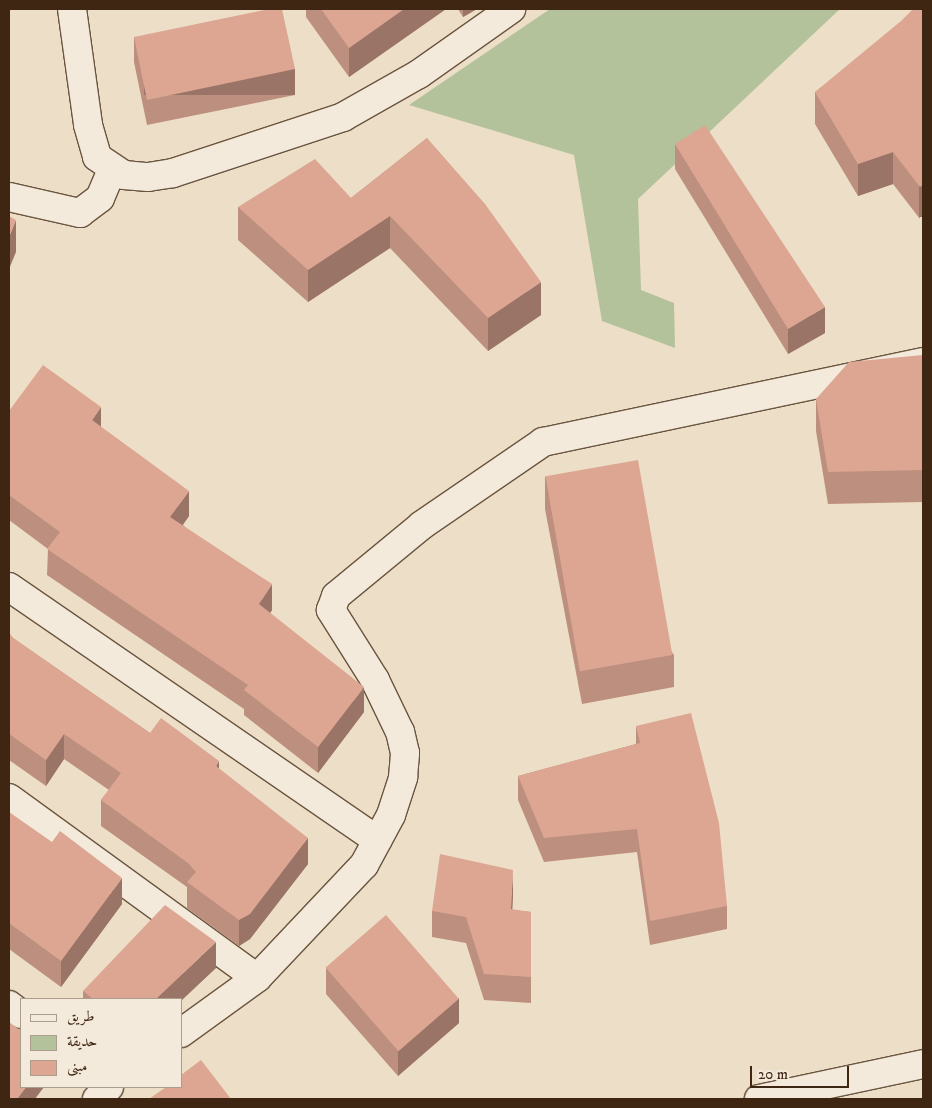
<!DOCTYPE html>
<html>
<head>
<meta charset="utf-8">
<style>
  body { margin:0 }
  #map { position:relative; width:932px; height:1108px; overflow:hidden; background:#eddec7; font-family:"IM FELL DW Pica",Amiri,serif }
  div>[style] { position:absolute }
  .green>* { inset:0; background:#b3c29a }
  .roads { filter:drop-shadow(1px 0 #6a543f) drop-shadow(-1px 0 #6a543f) drop-shadow(0 1px #6a543f) drop-shadow(0 -1px #6a543f) }
  .street>* { height:28px; margin:-14px; padding:0 14px; transform-origin:14px; border-radius:14px; background:#f3eadb }
  .secondary>* { height:28px; margin:-14px; padding:0 14px; transform-origin:14px; border-radius:14px; background:#f3eadb }
  .wall>* { inset:0; background:#bd8f7e }
  .shaded-wall>* { inset:0; background:#9a7467; transform-origin:0 0 }
  .building>* { inset:0; background:#dca693; transform-origin:0 0 }
  span { translate:-50% -50%; white-space:nowrap; text-align:center; line-height:1.15; -webkit-text-stroke:4px #f3eadb; paint-order:stroke }
  .frame { position:absolute; inset:0; border:10px solid #3f2612; pointer-events:none }
  .legend { position:absolute; left:20px; top:998px; width:162px; height:90px; box-sizing:border-box; background:#f3eadb; border:1px solid #ab9c8b; margin:0; padding:6px 9px; list-style:none; font-size:15px; color:#3f2612 }
  .legend li { display:flex; align-items:center; gap:10px; height:25px }
  .legend b { width:25px; border:1px solid #ab9c8b }
  .scale { position:absolute; left:750px; top:1066px; width:99px; height:22px; box-sizing:border-box; border:2px solid #3f2612; border-top:0; padding-left:6px; font-size:15px; line-height:18px; white-space:nowrap; color:#3f2612; -webkit-text-stroke:4px #f3eadb; paint-order:stroke }
</style>
</head>
<body>
<div id="map">
  <div class="green">
    <div style="clip-path:polygon(550px 9px,840px 9px,638px 199px,641px 290px,674px 303px,675px 348px,602px 321px,574px 155px,409px 105px)"></div>
  </div>
  <div class="roads">
    <div class="street">
      <div style="left:72px;top:9px;width:117px;rotate:82.1deg"></div>
      <div style="left:88px;top:125px;width:33px;rotate:74deg"></div>
      <div style="left:97px;top:157px;width:32px;rotate:34deg"></div>
      <div style="left:124px;top:175px;width:24px;rotate:5deg"></div>
      <div style="left:148px;top:177px;width:25px;rotate:-9deg"></div>
      <div style="left:173px;top:173px;width:179px;rotate:-18.2deg"></div>
      <div style="left:343px;top:117px;width:87px;rotate:-29.5deg"></div>
      <div style="left:419px;top:74px;width:113px;rotate:-35.2deg"></div>
      <div style="left:9px;top:197px;width:73px;rotate:12.7deg"></div>
      <div style="left:80px;top:213px;width:25px;rotate:-37deg"></div>
      <div style="left:100px;top:198px;width:30px;rotate:-67deg"></div>
      <div style="left:9px;top:587px;width:447px;rotate:34.5deg"></div>
      <div style="left:9px;top:798px;width:306px;rotate:36deg"></div>
      <div style="left:9px;top:1005px;width:15px;rotate:37deg"></div>
      <div style="left:181px;top:1033px;width:94px;rotate:-35.9deg"></div>
      <div style="left:257px;top:978px;width:156px;rotate:-46.6deg"></div>
      <div style="left:364px;top:865px;width:57px;rotate:-61.6deg"></div>
      <div style="left:391px;top:815px;width:40px;rotate:-72deg"></div>
      <div style="left:403px;top:777px;width:24px;rotate:-85deg"></div>
      <div style="left:405px;top:753px;width:22px;rotate:-103deg"></div>
      <div style="left:400px;top:732px;width:58px;rotate:-115.7deg"></div>
      <div style="left:375px;top:680px;width:83px;rotate:-122.2deg"></div>
      <div style="left:331px;top:610px;width:15px;rotate:-70deg"></div>
      <div style="left:336px;top:596px;width:112px;rotate:-39.5deg"></div>
      <div style="left:422px;top:525px;width:147px;rotate:-34.4deg"></div>
      <div style="left:543px;top:442px;width:388px;rotate:-11.9deg"></div>
      <div style="left:97px;top:1099px;width:17px;rotate:-45deg"></div>
    </div>
    <div class="secondary">
      <div style="left:759px;top:1099px;width:168px;rotate:-12deg"></div>
    </div>
  </div>
  <div class="wall">
    <div style="clip-path:polygon(306px 9px,446px 9px,349px 77px,306px 17px)"></div>
    <div style="clip-path:polygon(458px 9px,477px 9px,463px 17px)"></div>
    <div style="clip-path:polygon(923px 9px,920px 219px,893px 184px,858px 196px,815px 124px,815px 92px)"></div>
    <div style="clip-path:polygon(134px 37px,295px 95px,147px 125px,134px 62px)"></div>
    <div style="clip-path:polygon(427px 138px,541px 315px,488px 351px,390px 248px,308px 302px,238px 240px,238px 207px,351px 198px)"></div>
    <div style="clip-path:polygon(675px 144px,825px 333px,788px 354px,675px 169px)"></div>
    <div style="clip-path:polygon(923px 355px,923px 502px,828px 504px,816px 431px,816px 399px)"></div>
    <div style="clip-path:polygon(9px 411px,101px 427px,189px 516px,183px 525px,272px 610px,270px 613px,364px 712px,318px 773px,244px 715px,244px 709px,47px 575px,48px 549px,9px 520px)"></div>
    <div style="clip-path:polygon(545px 476px,674px 655px,674px 687px,582px 704px,545px 509px)"></div>
    <div style="clip-path:polygon(9px 633px,13px 638px,150px 733px,219px 769px,308px 864px,250px 939px,239px 946px,187px 908px,187px 887px,101px 826px,101px 800px,109px 790px,64px 759px,46px 786px,9px 760px)"></div>
    <div style="clip-path:polygon(636px 726px,727px 906px,727px 929px,650px 945px,637px 852px,544px 862px,518px 800px,518px 776px,636px 744px)"></div>
    <div style="clip-path:polygon(9px 812px,122px 904px,61px 987px,9px 949px)"></div>
    <div style="clip-path:polygon(513px 895px,512px 910px,531px 912px,531px 1003px,484px 1000px,466px 943px,432px 937px,432px 911px)"></div>
    <div style="clip-path:polygon(216px 968px,181px 999px,83px 999px,83px 991px)"></div>
    <div style="clip-path:polygon(326px 968px,459px 1023px,398px 1076px,326px 994px)"></div>
  </div>
  <div class="shaded-wall">
    <div style="clip-path:polygon(404px 9px,446px 9px,349px 77px,349px 48px)"></div>
    <div style="clip-path:polygon(463px 9px,477px 9px,463px 17px)"></div>
    <div style="left:295px;top:69px;width:26px;height:151px;rotate:90deg"></div>
    <div style="clip-path:polygon(893px 152px,893px 184px,858px 196px,858px 164px)"></div>
    <div style="left:923px;top:185px;width:32px;height:4px;rotate:90deg"></div>
    <div style="clip-path:polygon(390px 216px,390px 248px,308px 302px,308px 270px)"></div>
    <div style="clip-path:polygon(16px 220px,16px 252px,9px 269px,9px 237px)"></div>
    <div style="clip-path:polygon(541px 282px,541px 315px,488px 351px,488px 318px)"></div>
    <div style="clip-path:polygon(825px 307px,825px 333px,788px 354px,788px 329px)"></div>
    <div style="clip-path:polygon(101px 407px,101px 433px,92px 420px)"></div>
    <div style="clip-path:polygon(189px 491px,189px 516px,170px 542px,170px 517px)"></div>
    <div style="clip-path:polygon(272px 584px,272px 610px,259px 630px,259px 604px)"></div>
    <div style="clip-path:polygon(10px 586px,10px 612px,9px 617px,9px 591px)"></div>
    <div style="clip-path:polygon(364px 687px,364px 712px,318px 773px,318px 747px)"></div>
    <div style="clip-path:polygon(64px 734px,64px 759px,46px 786px,46px 760px)"></div>
    <div style="clip-path:polygon(219px 761px,219px 786px,216px 766px)"></div>
    <div style="clip-path:polygon(308px 838px,308px 864px,250px 939px,239px 946px,239px 920px)"></div>
    <div style="clip-path:polygon(513px 870px,513px 895px,511px 935px,511px 909px)"></div>
    <div style="clip-path:polygon(122px 878px,122px 904px,61px 987px,61px 961px)"></div>
    <div style="clip-path:polygon(216px 942px,216px 968px,181px 1001px,181px 999px,156px 999px)"></div>
    <div style="clip-path:polygon(459px 998px,459px 1023px,398px 1076px,398px 1051px)"></div>
    <div style="clip-path:polygon(26px 1087px,44px 1087px,35px 1099px,17px 1099px)"></div>
  </div>
  <div class="building">
    <div style="clip-path:polygon(269px 9px,282px 9px,295px 69px,147px 100px,134px 37px)"></div>
    <div style="clip-path:polygon(321px 9px,404px 9px,349px 48px)"></div>
    <div style="clip-path:polygon(913px 9px,923px 9px,923px 185px,920px 187px,893px 152px,858px 164px,815px 92px,901px 21px)"></div>
    <div style="clip-path:polygon(705px 125px,825px 307px,788px 329px,675px 144px)"></div>
    <div style="clip-path:polygon(427px 138px,485px 204px,541px 282px,488px 318px,390px 216px,308px 270px,238px 207px,315px 159px,351px 198px)"></div>
    <div style="clip-path:polygon(9px 216px,16px 220px,9px 237px)"></div>
    <div style="clip-path:polygon(923px 355px,923px 470px,828px 472px,816px 399px,849px 362px)"></div>
    <div style="clip-path:polygon(43px 365px,101px 407px,92px 420px,189px 491px,170px 517px,272px 584px,259px 604px,364px 687px,318px 747px,244px 690px,248px 685px,47px 549px,60px 532px,9px 495px,9px 411px)"></div>
    <div style="left:638px;top:460px;width:198px;height:94px;rotate:80deg"></div>
    <div style="clip-path:polygon(9px 633px,13px 638px,150px 733px,161px 718px,219px 761px,216px 766px,308px 838px,250px 914px,239px 920px,187px 882px,196px 872px,188px 863px,101px 800px,121px 773px,64px 734px,46px 760px,9px 734px)"></div>
    <div style="clip-path:polygon(691px 713px,719px 823px,727px 906px,650px 921px,637px 829px,544px 838px,518px 776px,640px 743px,636px 726px)"></div>
    <div style="clip-path:polygon(9px 812px,52px 842px,60px 831px,122px 878px,61px 961px,9px 923px)"></div>
    <div style="clip-path:polygon(440px 854px,513px 870px,511px 909px,531px 912px,531px 977px,484px 974px,466px 917px,432px 911px)"></div>
    <div style="clip-path:polygon(165px 905px,216px 942px,156px 999px,93px 999px,83px 991px)"></div>
    <div style="left:386px;top:915px;width:111px;height:80px;rotate:49deg"></div>
    <div style="clip-path:polygon(9px 1022px,21px 1031px,21px 1087px,26px 1087px,17px 1099px,9px 1099px)"></div>
    <div style="clip-path:polygon(201px 1060px,231px 1099px,149px 1099px,166px 1087px,181px 1087px,181px 1075px)"></div>
  </div>
  <div class="frame"></div>
  <ul class="legend">
  <li><b style="height:6px;background:#f3eadb"></b>طريق</li>
  <li><b style="height:14px;background:#b3c29a"></b>حديقة</li>
  <li><b style="height:14px;background:#dca693"></b>مبنى</li>
  </ul>
  <div class="scale">20 m</div>
</div>
</body>
</html>
